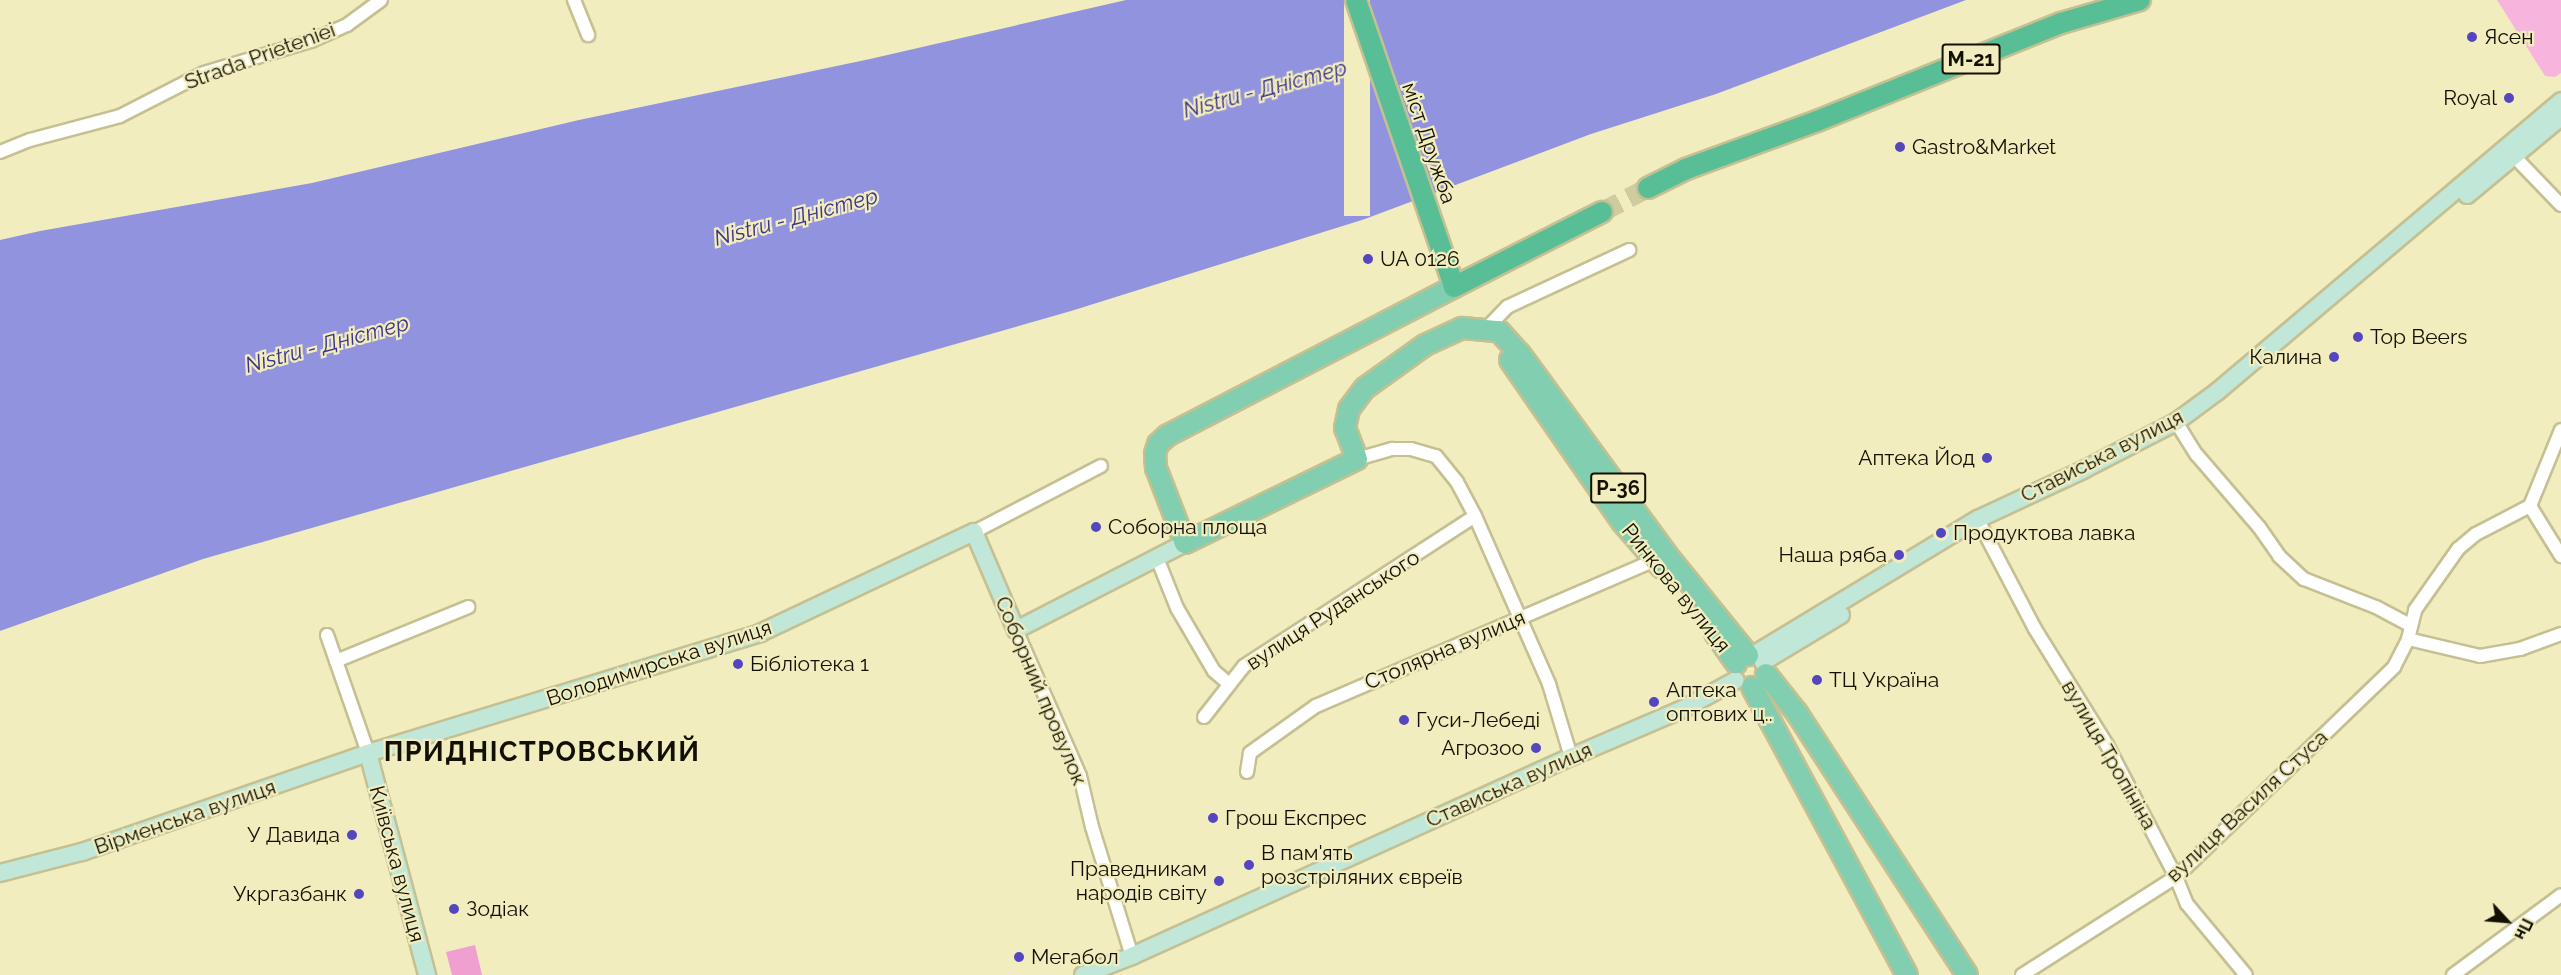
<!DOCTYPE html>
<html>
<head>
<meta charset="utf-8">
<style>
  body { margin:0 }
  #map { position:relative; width:2561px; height:975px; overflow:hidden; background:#f2edbe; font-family:Raleway,sans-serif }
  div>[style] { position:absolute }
  .green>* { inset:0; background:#f7b5dd }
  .forest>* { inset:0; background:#efa0d1 }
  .water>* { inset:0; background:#9193df }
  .pier>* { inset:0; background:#f2edbe; transform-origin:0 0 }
  .trunk-tunnel>* { height:20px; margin-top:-10px; transform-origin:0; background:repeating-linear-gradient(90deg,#d0cca2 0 20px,transparent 0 30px) }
  .roads { filter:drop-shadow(2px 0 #c5c092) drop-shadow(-2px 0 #c5c092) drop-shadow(0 2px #c5c092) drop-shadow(0 -2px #c5c092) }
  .minor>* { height:12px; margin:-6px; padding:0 6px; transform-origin:6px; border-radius:6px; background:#fff }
  .secondary>* { height:16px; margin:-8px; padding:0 8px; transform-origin:8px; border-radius:8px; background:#c0e7d8 }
  .primary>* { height:20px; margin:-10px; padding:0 10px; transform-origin:10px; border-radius:10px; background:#82ceb0 }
  .trunk>* { height:20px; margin:-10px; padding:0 10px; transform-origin:10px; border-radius:10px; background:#58be96 }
  .dots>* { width:16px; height:16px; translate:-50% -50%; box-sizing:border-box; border:3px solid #f2edbe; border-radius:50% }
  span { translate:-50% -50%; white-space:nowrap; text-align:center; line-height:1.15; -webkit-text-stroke:4.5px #f2edbe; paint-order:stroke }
  .shield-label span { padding:2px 4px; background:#f2edbe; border:2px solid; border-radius:4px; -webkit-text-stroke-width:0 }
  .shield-label { font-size:20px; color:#121002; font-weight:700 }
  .poi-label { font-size:21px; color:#121002 }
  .left { translate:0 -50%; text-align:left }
  .right { translate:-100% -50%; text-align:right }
  .street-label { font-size:21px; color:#121002 }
  .water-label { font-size:22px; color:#3c338c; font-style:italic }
  .district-label { font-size:27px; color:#121002; font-weight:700; letter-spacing:1.5px }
  .north { position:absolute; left:2477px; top:891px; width:60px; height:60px; -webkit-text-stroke:4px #f2edbe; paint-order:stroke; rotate:116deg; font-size:16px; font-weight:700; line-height:24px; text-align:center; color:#121002 }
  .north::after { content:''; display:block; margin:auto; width:21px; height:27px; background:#121002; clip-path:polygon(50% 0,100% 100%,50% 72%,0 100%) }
</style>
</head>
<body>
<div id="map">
  <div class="green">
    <div style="clip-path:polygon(2497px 0,2561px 0,2561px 73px,2555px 77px,2545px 76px)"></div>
  </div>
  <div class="forest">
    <div style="clip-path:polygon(475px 945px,482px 975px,452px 975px,446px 952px)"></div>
  </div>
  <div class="water">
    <div style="clip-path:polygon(1126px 0,1966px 0,1716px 94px,1591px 134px,1365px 219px,1071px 311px,203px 559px,0 631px,0 240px,40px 231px,312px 183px,579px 120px,870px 59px)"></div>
  </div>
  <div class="pier">
    <div style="left:1344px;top:0;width:26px;height:216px"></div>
  </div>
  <div class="trunk-tunnel">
    <div style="left:1602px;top:212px;width:52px;rotate:-27.6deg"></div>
  </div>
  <div class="roads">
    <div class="minor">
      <div style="left:574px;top:0;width:38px;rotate:68deg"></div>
      <div style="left:2509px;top:151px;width:75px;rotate:46.1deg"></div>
      <div style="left:0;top:152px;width:32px;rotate:-22deg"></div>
      <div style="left:30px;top:140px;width:93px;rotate:-14.9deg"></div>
      <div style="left:120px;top:116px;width:94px;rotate:-27.1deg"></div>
      <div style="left:204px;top:73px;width:112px;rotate:-16.7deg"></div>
      <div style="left:311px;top:41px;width:39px;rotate:-24deg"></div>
      <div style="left:347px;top:25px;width:42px;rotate:-36.3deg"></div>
      <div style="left:1485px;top:330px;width:32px;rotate:-46deg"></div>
      <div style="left:1507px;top:307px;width:135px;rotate:-25deg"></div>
      <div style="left:2176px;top:422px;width:39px;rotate:58deg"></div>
      <div style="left:2197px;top:455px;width:95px;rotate:49.3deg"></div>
      <div style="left:2259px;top:527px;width:35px;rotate:55deg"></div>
      <div style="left:2279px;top:556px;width:34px;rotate:43deg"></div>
      <div style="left:2304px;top:579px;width:77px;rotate:21.3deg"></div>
      <div style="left:2376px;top:607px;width:38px;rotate:28deg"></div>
      <div style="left:1357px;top:459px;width:37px;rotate:-16deg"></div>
      <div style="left:1393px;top:449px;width:18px"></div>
      <div style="left:1411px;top:449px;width:26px;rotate:16deg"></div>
      <div style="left:1436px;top:456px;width:33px;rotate:51deg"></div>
      <div style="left:1457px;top:482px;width:38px;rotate:62deg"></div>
      <div style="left:1475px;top:516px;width:184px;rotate:66.2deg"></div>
      <div style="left:1549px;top:684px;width:76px;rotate:73.2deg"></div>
      <div style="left:2530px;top:506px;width:59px;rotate:58.2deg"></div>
      <div style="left:1981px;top:526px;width:116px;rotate:62.3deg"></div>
      <div style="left:2035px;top:629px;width:137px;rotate:58.2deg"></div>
      <div style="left:2107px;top:745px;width:149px;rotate:62.4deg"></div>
      <div style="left:2176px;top:877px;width:29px;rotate:68deg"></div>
      <div style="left:2187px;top:904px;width:92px;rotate:50.3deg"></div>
      <div style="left:974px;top:532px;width:143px;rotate:-27.5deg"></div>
      <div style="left:1157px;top:558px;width:54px;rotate:68.2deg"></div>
      <div style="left:1177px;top:608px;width:73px;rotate:59.6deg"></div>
      <div style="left:1214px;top:671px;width:18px;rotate:41deg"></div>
      <div style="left:1016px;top:630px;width:159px;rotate:66.3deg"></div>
      <div style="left:1080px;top:776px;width:52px;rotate:76.8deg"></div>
      <div style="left:1092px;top:827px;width:135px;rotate:72.8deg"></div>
      <div style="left:327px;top:635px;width:125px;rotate:70.8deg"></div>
      <div style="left:2408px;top:639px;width:74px;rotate:13.3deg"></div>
      <div style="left:2480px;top:656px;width:41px;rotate:-9.9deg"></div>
      <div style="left:2520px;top:649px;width:44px;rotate:-20.1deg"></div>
      <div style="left:336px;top:661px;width:143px;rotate:-22.2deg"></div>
      <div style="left:1204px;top:717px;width:65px;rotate:-51.9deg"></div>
      <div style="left:1244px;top:666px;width:275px;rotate:-33deg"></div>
      <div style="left:1247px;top:772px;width:19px;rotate:-81deg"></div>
      <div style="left:1250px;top:753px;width:81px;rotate:-35.5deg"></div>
      <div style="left:1316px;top:706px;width:374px;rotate:-23.3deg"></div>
      <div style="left:2022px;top:975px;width:183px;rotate:-32.5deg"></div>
      <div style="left:2176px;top:877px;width:303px;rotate:-43.9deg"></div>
      <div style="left:2394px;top:667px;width:31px;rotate:-63deg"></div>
      <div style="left:2408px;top:639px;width:30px;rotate:-76deg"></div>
      <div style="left:2415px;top:610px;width:75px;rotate:-54.8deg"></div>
      <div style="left:2458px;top:549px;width:23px;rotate:-40deg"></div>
      <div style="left:2476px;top:534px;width:61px;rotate:-27.4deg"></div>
      <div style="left:2530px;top:506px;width:82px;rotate:-67.8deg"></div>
      <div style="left:2453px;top:975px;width:134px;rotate:-36.5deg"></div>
    </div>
    <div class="secondary">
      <div style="left:2467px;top:195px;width:122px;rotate:-39.7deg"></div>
      <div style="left:1753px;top:655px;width:263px;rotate:-31.2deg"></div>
      <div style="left:1978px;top:519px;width:118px;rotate:-25deg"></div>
      <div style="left:2085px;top:469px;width:102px;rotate:-27.3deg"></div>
      <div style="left:2176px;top:422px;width:52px;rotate:-36.4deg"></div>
      <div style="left:2218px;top:391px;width:449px;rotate:-40.2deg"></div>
      <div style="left:1763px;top:662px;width:91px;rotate:-31.1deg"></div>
      <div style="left:368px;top:753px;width:230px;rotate:75.1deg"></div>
      <div style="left:0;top:873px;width:85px;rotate:-14.4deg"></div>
      <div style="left:82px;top:852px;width:303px;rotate:-19.1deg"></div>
      <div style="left:368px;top:753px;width:410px;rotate:-17deg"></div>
      <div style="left:760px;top:633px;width:237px;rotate:-25.3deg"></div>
      <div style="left:974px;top:532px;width:107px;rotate:66.8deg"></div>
      <div style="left:1016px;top:630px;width:190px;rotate:-27.2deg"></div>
      <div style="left:1083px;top:975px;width:53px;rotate:-21.2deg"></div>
      <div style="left:1132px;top:956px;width:482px;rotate:-24.4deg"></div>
      <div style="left:1571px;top:757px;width:122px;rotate:-23.2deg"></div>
      <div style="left:1683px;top:709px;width:60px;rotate:-28.7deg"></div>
    </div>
    <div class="primary">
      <div style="left:1454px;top:287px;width:322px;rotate:152.6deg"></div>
      <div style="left:1168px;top:435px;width:13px;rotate:138deg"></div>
      <div style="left:1158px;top:444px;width:10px;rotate:107deg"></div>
      <div style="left:1155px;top:454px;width:14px;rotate:86deg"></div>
      <div style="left:1156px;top:468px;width:80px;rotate:68.9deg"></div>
      <div style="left:1185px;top:543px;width:191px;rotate:-26deg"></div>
      <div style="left:1357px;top:459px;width:33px;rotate:-111deg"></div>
      <div style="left:1345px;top:428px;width:19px;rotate:-78deg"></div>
      <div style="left:1349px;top:409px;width:26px;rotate:-53deg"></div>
      <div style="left:1365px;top:388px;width:74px;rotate:-35.6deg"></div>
      <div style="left:1425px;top:345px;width:41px;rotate:-24.7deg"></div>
      <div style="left:1462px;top:328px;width:37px;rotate:5deg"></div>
      <div style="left:1499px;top:331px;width:31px;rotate:48deg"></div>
      <div style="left:1520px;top:354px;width:249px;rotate:53.8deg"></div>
      <div style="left:1667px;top:555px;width:129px;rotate:51deg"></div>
      <div style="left:1510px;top:360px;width:197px;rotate:55.3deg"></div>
      <div style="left:1622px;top:522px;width:61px;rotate:49deg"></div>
      <div style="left:1715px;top:633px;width:37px;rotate:55deg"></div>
      <div style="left:1766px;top:674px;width:50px;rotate:51.5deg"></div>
      <div style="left:1797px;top:713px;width:312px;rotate:57deg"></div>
      <div style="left:1752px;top:687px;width:327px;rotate:61.7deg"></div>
    </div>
    <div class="trunk">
      <div style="left:1356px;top:0;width:303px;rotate:71.1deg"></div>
      <div style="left:1454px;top:287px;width:166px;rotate:-26.9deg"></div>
      <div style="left:1648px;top:188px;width:42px;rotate:-26.6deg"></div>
      <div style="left:1686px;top:169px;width:140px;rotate:-20.1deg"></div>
      <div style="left:1817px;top:121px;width:263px;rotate:-21.9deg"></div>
      <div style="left:2061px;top:23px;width:82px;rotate:-16.2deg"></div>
    </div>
  </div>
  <div class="dots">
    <div style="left:2472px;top:37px;background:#5346be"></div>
    <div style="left:2509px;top:98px;background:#5346be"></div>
    <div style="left:1900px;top:147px;background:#5346be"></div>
    <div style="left:1368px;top:259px;background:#5346be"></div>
    <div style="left:2358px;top:337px;background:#5346be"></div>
    <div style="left:2334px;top:357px;background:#5346be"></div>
    <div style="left:1987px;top:458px;background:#5346be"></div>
    <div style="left:1096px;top:527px;background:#5346be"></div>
    <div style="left:1941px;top:533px;background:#5346be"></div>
    <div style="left:1899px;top:555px;background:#5346be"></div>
    <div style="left:738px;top:664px;background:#5346be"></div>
    <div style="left:1817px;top:680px;background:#5346be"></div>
    <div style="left:1654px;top:702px;background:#5346be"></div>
    <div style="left:1404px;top:720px;background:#5346be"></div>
    <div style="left:1536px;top:748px;background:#5346be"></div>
    <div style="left:1213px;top:818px;background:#5346be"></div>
    <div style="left:352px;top:835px;background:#5346be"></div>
    <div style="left:1249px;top:865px;background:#5346be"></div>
    <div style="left:1219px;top:881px;background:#5346be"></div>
    <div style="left:359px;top:894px;background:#5346be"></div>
    <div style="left:454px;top:909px;background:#5346be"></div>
    <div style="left:1019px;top:957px;background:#5346be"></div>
  </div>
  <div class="shield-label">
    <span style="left:1971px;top:59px">М-21</span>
    <span style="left:1618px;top:488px">Р-36</span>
  </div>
  <div class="poi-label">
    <span class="left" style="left:2484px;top:37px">Ясен</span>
    <span class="right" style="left:2497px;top:98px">Royal</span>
    <span class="left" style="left:1912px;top:147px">Gastro&amp;Market</span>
    <span class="left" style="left:1380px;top:259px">UA 0126</span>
    <span class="left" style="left:2370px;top:337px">Top Beers</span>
    <span class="right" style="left:2322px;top:357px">Калина</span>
    <span class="right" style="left:1975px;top:458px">Аптека Йод</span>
    <span class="left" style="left:1108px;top:527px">Соборна площа</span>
    <span class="left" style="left:1953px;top:533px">Продуктова лавка</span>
    <span class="right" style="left:1887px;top:555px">Наша ряба</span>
    <span class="left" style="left:750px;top:664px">Бібліотека 1</span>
    <span class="left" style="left:1829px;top:680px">ТЦ Україна</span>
    <span class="left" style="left:1666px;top:702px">Аптека<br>оптових ц..</span>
    <span class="left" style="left:1416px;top:720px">Гуси-Лебеді</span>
    <span class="right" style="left:1524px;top:748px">Агрозоо</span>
    <span class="left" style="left:1225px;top:818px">Грош Експрес</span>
    <span class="right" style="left:340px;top:835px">У Давида</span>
    <span class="left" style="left:1261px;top:865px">В пам'ять<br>розстріляних євреїв</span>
    <span class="right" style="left:1207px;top:881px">Праведникам<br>народів світу</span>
    <span class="right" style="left:347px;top:894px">Укргазбанк</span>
    <span class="left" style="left:466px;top:909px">Зодіак</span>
    <span class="left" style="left:1031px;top:957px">Мегабол</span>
  </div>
  <div class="street-label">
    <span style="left:260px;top:56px;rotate:-20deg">Strada Prieteniei</span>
    <span style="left:1429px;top:143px;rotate:71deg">міст Дружба</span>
    <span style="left:2102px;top:456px;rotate:-27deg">Стависька вулиця</span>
    <span style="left:1676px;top:588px;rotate:51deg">Ринкова вулиця</span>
    <span style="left:1333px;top:610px;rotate:-33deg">вулиця Руданського</span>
    <span style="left:1445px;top:650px;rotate:-23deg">Столярна вулиця</span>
    <span style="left:659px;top:663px;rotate:-18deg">Володимирська вулиця</span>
    <span style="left:1041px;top:691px;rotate:67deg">Соборний провулок</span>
    <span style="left:2109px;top:755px;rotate:60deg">вулиця Тропініна</span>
    <span style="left:1509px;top:785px;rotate:-24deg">Стависька вулиця</span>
    <span style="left:2247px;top:806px;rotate:-43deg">вулиця Василя Стуса</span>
    <span style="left:185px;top:817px;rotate:-19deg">Вірменська вулиця</span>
    <span style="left:397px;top:864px;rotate:75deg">Київська вулиця</span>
  </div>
  <div class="water-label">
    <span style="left:1265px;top:89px;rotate:-15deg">Nistru - Дністер</span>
    <span style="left:796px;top:217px;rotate:-15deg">Nistru - Дністер</span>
    <span style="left:327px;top:344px;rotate:-15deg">Nistru - Дністер</span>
  </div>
  <div class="district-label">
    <span style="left:542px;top:752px">ПРИДНІСТРОВСЬКИЙ</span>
  </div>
  <div class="north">Пн</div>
</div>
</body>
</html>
